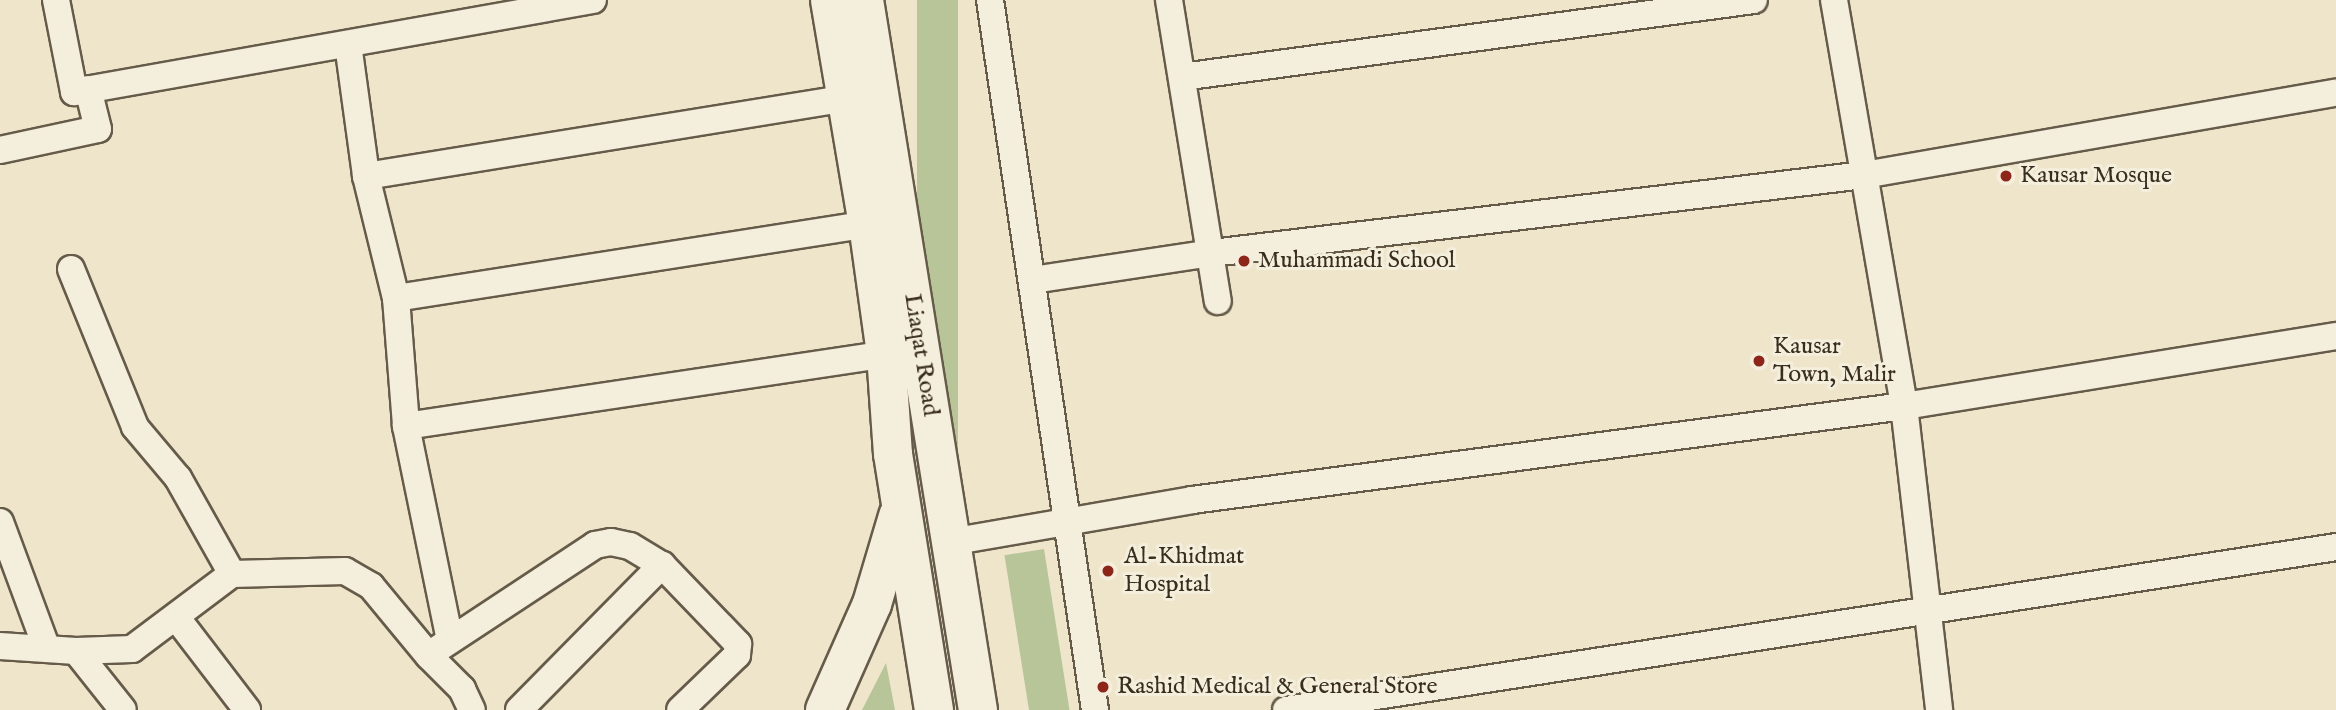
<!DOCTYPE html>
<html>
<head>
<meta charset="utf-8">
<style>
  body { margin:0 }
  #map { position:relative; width:2336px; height:710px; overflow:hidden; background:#eee5cb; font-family:"IM FELL English",serif }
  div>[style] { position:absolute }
  .green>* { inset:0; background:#b8c598; transform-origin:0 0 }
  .roads { filter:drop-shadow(2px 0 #665b49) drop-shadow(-2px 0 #665b49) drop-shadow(0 2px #665b49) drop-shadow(0 -2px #665b49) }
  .street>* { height:26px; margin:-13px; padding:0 13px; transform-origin:13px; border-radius:13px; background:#f4eedd }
  .secondary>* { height:38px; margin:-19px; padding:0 19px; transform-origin:19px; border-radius:19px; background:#f4eedd }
  .dots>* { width:19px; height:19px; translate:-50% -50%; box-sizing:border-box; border:4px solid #f4eedd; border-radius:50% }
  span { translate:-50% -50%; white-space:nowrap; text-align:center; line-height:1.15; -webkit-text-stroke:6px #f4eedd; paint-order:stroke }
  .poi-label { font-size:24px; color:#392d1e }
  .left { translate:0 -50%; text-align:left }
  .street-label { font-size:24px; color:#392d1e }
</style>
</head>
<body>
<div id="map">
  <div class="green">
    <div style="left:917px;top:0;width:41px;height:480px"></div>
    <div style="left:1044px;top:549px;width:163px;height:40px;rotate:81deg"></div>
    <div style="clip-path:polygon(886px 663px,895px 710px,862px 710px)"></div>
  </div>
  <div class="roads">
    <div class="street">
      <div style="left:56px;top:0;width:94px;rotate:78.9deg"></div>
      <div style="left:74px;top:92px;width:527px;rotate:-10.05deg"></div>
      <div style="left:990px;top:0;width:718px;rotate:81.59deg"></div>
      <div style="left:1169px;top:0;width:305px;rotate:80.8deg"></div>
      <div style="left:1834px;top:0;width:412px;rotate:80.2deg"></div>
      <div style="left:1904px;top:406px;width:306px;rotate:83.4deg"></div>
      <div style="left:348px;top:44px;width:133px;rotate:82.2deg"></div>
      <div style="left:366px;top:176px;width:126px;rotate:76.2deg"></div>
      <div style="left:396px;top:298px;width:128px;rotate:85.5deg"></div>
      <div style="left:406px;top:426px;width:218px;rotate:78.4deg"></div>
      <div style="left:1182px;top:77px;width:577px;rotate:-7.67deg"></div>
      <div style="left:0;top:150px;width:100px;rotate:-12.1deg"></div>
      <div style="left:98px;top:129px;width:41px;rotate:-104deg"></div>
      <div style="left:366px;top:176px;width:486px;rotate:-9.2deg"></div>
      <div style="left:71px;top:269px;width:170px;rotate:67.9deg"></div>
      <div style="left:135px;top:427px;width:67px;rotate:49.9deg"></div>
      <div style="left:178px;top:478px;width:110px;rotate:60.6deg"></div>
      <div style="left:1033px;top:280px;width:181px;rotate:-8.6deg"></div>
      <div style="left:1212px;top:253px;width:657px;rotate:-6.82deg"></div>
      <div style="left:1864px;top:175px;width:479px;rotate:-9.9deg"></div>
      <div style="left:396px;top:298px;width:478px;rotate:-8.9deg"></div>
      <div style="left:406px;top:426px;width:485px;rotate:-8.5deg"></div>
      <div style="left:0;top:522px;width:135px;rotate:69.7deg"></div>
      <div style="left:950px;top:542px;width:246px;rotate:-9.8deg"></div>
      <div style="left:1192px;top:500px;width:718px;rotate:-7.52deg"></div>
      <div style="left:1904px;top:406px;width:438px;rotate:-9.2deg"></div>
      <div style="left:176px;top:617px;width:117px;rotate:52.6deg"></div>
      <div style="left:0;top:646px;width:76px;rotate:3.8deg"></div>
      <div style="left:76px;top:651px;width:56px;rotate:-2deg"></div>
      <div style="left:132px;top:649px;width:125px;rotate:-36.9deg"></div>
      <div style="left:232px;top:574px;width:113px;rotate:-1.5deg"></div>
      <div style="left:345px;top:571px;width:30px;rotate:30deg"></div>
      <div style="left:371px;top:586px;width:91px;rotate:50.4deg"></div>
      <div style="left:429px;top:656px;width:47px;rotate:45deg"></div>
      <div style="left:462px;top:689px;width:23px;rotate:65deg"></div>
      <div style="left:439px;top:648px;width:187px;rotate:-33.4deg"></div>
      <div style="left:595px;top:545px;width:16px;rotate:-11deg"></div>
      <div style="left:611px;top:542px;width:19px;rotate:12deg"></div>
      <div style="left:630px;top:546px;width:37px;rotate:31deg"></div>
      <div style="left:662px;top:565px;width:110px;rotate:46.1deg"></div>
      <div style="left:738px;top:644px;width:11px;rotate:95deg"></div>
      <div style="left:737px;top:655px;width:79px;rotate:136deg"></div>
      <div style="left:76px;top:651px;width:75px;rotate:51.5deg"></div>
      <div style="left:519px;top:710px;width:204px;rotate:-45.4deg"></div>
      <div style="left:1286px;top:710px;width:1063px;rotate:-8.82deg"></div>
    </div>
    <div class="secondary">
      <div style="left:830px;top:0;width:227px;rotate:80.4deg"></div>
      <div style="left:868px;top:224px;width:131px;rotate:82.1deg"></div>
      <div style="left:886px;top:354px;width:100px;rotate:86deg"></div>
      <div style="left:893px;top:454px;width:259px;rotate:80.9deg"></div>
      <div style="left:864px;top:0;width:719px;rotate:80.88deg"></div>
      <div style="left:825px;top:710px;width:116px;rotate:-66.1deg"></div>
      <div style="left:872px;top:604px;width:92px;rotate:-73.5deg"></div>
    </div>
  </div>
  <div class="dots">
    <div style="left:2006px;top:176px;background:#8f2418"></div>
    <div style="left:1244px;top:261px;background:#8f2418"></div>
    <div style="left:1759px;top:361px;background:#8f2418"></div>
    <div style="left:1108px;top:571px;background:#8f2418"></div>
    <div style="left:1103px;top:687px;background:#8f2418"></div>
  </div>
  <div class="poi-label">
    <span class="left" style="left:2020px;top:176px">Kausar Mosque</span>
    <span class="left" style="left:1258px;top:261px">Muhammadi School</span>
    <span class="left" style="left:1773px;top:361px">Kausar<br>Town, Malir</span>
    <span class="left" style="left:1124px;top:571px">Al-Khidmat<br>Hospital</span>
    <span class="left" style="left:1117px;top:687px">Rashid Medical &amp; General Store</span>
  </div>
  <div class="street-label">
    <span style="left:921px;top:355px;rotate:81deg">Liaqat Road</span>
  </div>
</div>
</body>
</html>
